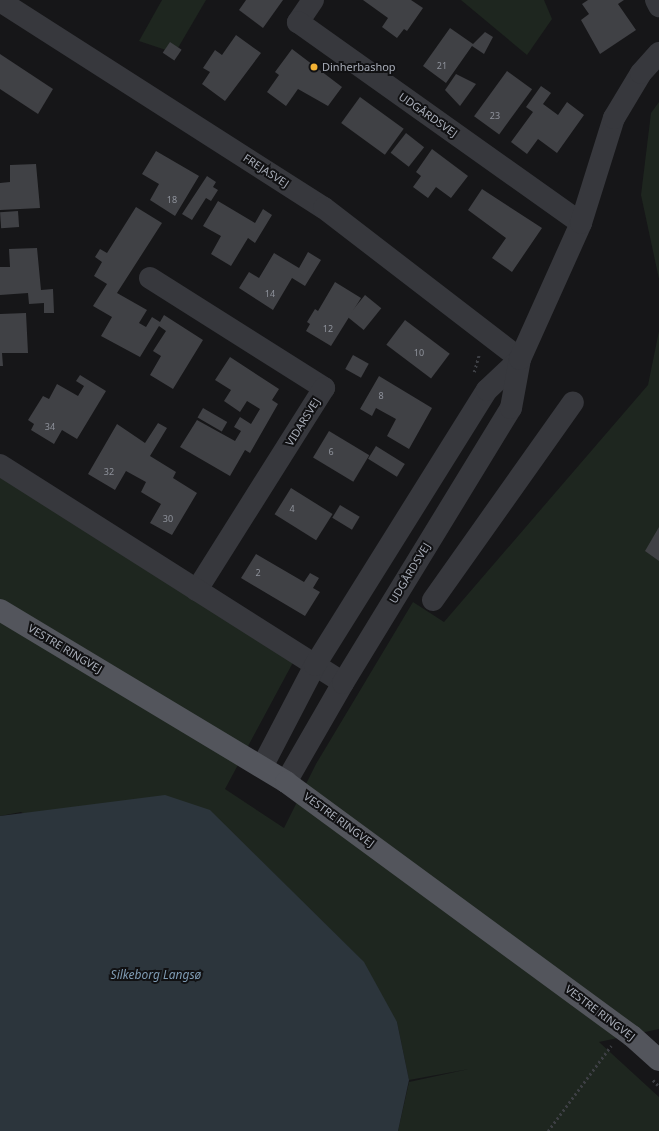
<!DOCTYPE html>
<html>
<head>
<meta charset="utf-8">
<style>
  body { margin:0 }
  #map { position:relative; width:659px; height:1131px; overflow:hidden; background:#161618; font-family:"Noto Sans",sans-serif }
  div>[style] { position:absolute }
  .green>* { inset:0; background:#1e261f }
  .water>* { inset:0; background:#2c353c }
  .building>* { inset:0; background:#404145; transform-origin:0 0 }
  .path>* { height:2.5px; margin-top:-1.25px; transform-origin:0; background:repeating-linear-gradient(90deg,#3d3f44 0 2px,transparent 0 5px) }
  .minor>* { height:22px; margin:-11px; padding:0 11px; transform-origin:11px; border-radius:11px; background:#37383d }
  .major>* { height:22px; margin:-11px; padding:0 11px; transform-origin:11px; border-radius:11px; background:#53555c }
  .dots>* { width:11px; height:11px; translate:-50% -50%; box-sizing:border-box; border:2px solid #111113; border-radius:50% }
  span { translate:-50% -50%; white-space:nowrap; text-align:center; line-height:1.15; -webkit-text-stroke:4px #111113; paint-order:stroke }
  .number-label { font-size:9px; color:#8e929b }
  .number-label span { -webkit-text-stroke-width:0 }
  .poi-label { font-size:11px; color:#a8adb8 }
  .left { translate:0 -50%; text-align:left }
  .street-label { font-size:11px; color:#a8adb8 }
  .water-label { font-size:12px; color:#7f9bb3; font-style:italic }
</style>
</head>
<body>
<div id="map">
  <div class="green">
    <div style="clip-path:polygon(162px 0,206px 0,175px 53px,139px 41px)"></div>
    <div style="clip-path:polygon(461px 0,544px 0,552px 19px,527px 55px)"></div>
    <div style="clip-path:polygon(659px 102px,659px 279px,641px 195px,651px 113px)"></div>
    <div style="clip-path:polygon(659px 331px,659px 1029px,599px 1042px,659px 1097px,659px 1131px,398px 1131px,409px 1082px,469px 1069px,409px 1080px,397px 1022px,21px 812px,0 816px,0 476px,297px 655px,225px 789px,284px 828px,316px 764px,413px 602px,444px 622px,648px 385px)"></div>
  </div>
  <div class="water">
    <div style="clip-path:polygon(165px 795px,210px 810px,364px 962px,397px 1022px,409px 1080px,398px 1131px,0 1131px,0 816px)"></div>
  </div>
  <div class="building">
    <div style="clip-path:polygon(246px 0,283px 0,263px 28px,239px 10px)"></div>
    <div style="clip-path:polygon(363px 0,411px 0,423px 8px,407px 31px,404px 29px,397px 38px,382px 27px,388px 18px)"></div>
    <div style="clip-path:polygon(588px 0,624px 0,618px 4px,636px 30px,600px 54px,581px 20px,589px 14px,582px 4px)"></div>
    <div style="clip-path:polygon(450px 28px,473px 44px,485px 32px,493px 37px,484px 54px,472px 46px,446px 83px,423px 66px)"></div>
    <div style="clip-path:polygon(236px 35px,261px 53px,225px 101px,202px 84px,210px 72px,203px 68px,215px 50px,222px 55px)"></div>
    <div style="left:170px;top:42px;width:14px;height:13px;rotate:34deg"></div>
    <div style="clip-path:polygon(292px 49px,342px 87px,328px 106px,298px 89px,286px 106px,267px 92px,279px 75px,275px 72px)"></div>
    <div style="clip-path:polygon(0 54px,53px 89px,38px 114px,0 89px)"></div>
    <div style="left:507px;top:71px;width:31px;height:56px;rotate:36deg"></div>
    <div style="clip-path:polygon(456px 74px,476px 84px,460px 106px,445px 90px)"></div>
    <div style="clip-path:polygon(541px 86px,551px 93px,543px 104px,558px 115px,567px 102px,584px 115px,557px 153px,538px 139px,527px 154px,511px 142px,533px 112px,526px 107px)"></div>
    <div style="left:360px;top:97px;width:54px;height:32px;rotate:36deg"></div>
    <div style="left:406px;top:133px;width:23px;height:25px;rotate:38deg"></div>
    <div style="clip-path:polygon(432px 149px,468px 176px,451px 198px,436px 187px,428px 198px,413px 187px,421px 176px,416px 172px)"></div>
    <div style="clip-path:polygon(156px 151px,199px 176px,175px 216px,150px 200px,159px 184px,142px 174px)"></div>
    <div style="clip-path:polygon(36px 164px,40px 208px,0 210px,0 183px,10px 182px,10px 165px)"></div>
    <div style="clip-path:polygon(207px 176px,216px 182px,213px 187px,218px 190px,211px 201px,206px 198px,192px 220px,182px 214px)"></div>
    <div style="clip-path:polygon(482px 189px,542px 228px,512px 272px,492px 258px,506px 238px,468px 210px)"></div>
    <div style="clip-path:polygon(218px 201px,255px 223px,263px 209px,272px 215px,255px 243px,248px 238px,231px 266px,211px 254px,221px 236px,203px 226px)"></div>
    <div style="clip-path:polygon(136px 207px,162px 223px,117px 293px,147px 310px,139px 323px,146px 327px,152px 317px,160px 322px,164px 315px,203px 340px,173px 389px,150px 375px,161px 356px,153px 351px,166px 331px,159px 326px,140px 357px,101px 336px,112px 317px,93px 306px,107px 284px,94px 276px,102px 262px,95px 257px,100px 249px,107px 253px)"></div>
    <div style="left:18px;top:211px;width:16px;height:18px;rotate:86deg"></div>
    <div style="clip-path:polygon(37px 248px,41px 290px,53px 289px,54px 313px,44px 313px,44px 303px,29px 304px,28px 293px,0 295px,0 267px,10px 267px,9px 249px)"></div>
    <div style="clip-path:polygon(308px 252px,321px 260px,305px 286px,292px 278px,273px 310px,239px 288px,249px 272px,259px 278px,274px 253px,299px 268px)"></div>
    <div style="clip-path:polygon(335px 282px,361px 298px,331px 346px,306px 331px,310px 324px,307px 322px,315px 309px,318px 311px)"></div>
    <div style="left:365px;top:295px;width:21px;height:28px;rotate:39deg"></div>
    <div style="clip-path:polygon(26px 313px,28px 353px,2px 353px,3px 366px,0 366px,0 314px)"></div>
    <div style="left:405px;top:320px;width:56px;height:31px;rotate:37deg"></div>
    <div style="left:353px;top:355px;width:18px;height:16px;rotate:29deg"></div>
    <div style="clip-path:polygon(230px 357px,279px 389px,272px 400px,278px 404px,250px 453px,245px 450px,230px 476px,180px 447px,197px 420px,235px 441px,241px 431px,234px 427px,240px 417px,251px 424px,260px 409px,247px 401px,240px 412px,224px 401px,231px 390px,215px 380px)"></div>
    <div style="clip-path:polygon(80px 375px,106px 391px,77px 439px,62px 430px,54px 444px,31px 430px,34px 424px,28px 420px,43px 396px,49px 399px,57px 384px,78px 396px,84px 386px,76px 381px)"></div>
    <div style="clip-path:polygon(379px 376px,432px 408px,409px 449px,387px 436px,396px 419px,376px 408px,372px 416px,360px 409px)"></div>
    <div style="left:203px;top:408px;width:28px;height:11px;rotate:30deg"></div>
    <div style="clip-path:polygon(158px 423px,167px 428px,150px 456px,176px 472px,173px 478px,197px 493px,172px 535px,150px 523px,161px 504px,141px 492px,146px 482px,126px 471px,115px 490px,88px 474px,117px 424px,145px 443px)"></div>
    <div style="left:329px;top:431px;width:47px;height:31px;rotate:31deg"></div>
    <div style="left:376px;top:446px;width:34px;height:15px;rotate:32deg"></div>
    <div style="left:291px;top:488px;width:49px;height:31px;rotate:32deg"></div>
    <div style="left:340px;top:505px;width:23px;height:15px;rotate:31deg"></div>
    <div style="clip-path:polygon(659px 527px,659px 561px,645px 551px)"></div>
    <div style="clip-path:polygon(256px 554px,304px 582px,310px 573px,319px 578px,313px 588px,320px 592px,305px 616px,241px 578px)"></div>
  </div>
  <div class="path">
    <div style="left:474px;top:372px;width:19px;rotate:-74deg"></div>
    <div style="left:653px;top:1080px;width:8px;rotate:45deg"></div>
    <div style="left:548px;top:1131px;width:106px;rotate:-53.5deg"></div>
  </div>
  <div class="minor">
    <div style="left:313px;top:0;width:27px;rotate:124deg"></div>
    <div style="left:298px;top:22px;width:347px;rotate:35.4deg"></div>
    <div style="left:656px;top:0;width:7px;rotate:63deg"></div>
    <div style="left:0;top:1px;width:384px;rotate:32.6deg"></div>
    <div style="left:324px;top:208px;width:247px;rotate:37.6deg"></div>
    <div style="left:150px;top:278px;width:206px;rotate:32.3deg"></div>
    <div style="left:324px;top:388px;width:239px;rotate:122.2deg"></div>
    <div style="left:0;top:465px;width:406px;rotate:32.4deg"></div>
    <div style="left:433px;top:600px;width:242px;rotate:-54.7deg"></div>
    <div style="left:262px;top:767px;width:115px;rotate:-62.5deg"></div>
    <div style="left:315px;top:665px;width:324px;rotate:-58deg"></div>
    <div style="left:487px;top:390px;width:45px;rotate:-43.2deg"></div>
    <div style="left:286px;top:782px;width:114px;rotate:-60.1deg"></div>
    <div style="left:343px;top:683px;width:322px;rotate:-58.6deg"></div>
    <div style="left:511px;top:408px;width:50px;rotate:-79.6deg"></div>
    <div style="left:520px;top:359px;width:149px;rotate:-65.8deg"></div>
    <div style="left:581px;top:223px;width:110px;rotate:-72.6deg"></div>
    <div style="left:614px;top:118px;width:52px;rotate:-59deg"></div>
    <div style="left:641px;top:73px;width:27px;rotate:-48deg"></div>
  </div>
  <div class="major">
    <div style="left:0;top:610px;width:334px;rotate:31deg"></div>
    <div style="left:286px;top:782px;width:429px;rotate:36.3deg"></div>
    <div style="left:632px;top:1036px;width:36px;rotate:42deg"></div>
  </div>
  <div class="dots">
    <div style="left:314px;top:67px;background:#f2b134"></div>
  </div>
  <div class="number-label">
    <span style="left:442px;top:66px">21</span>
    <span style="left:495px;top:116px">23</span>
    <span style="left:172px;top:200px">18</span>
    <span style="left:270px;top:294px">14</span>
    <span style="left:328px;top:329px">12</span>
    <span style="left:419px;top:353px">10</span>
    <span style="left:381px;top:396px">8</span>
    <span style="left:50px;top:427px">34</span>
    <span style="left:331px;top:452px">6</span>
    <span style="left:109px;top:472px">32</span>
    <span style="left:292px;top:509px">4</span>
    <span style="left:168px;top:519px">30</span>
    <span style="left:258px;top:573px">2</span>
  </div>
  <div class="poi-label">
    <span class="left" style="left:322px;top:67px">Dinherbashop</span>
  </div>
  <div class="street-label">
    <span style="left:428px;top:115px;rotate:35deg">UDGÅRDSVEJ</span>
    <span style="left:266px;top:171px;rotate:33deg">FREJASVEJ</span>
    <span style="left:303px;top:422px;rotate:-58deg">VIDARSVEJ</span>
    <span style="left:410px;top:573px;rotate:-59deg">UDGÅRDSVEJ</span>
    <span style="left:65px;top:649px;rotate:31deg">VESTRE RINGVEJ</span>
    <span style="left:339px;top:820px;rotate:36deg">VESTRE RINGVEJ</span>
    <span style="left:600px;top:1013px;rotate:37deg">VESTRE RINGVEJ</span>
  </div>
  <div class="water-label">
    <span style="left:156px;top:975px">Silkeborg Langsø</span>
  </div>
</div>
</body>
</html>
